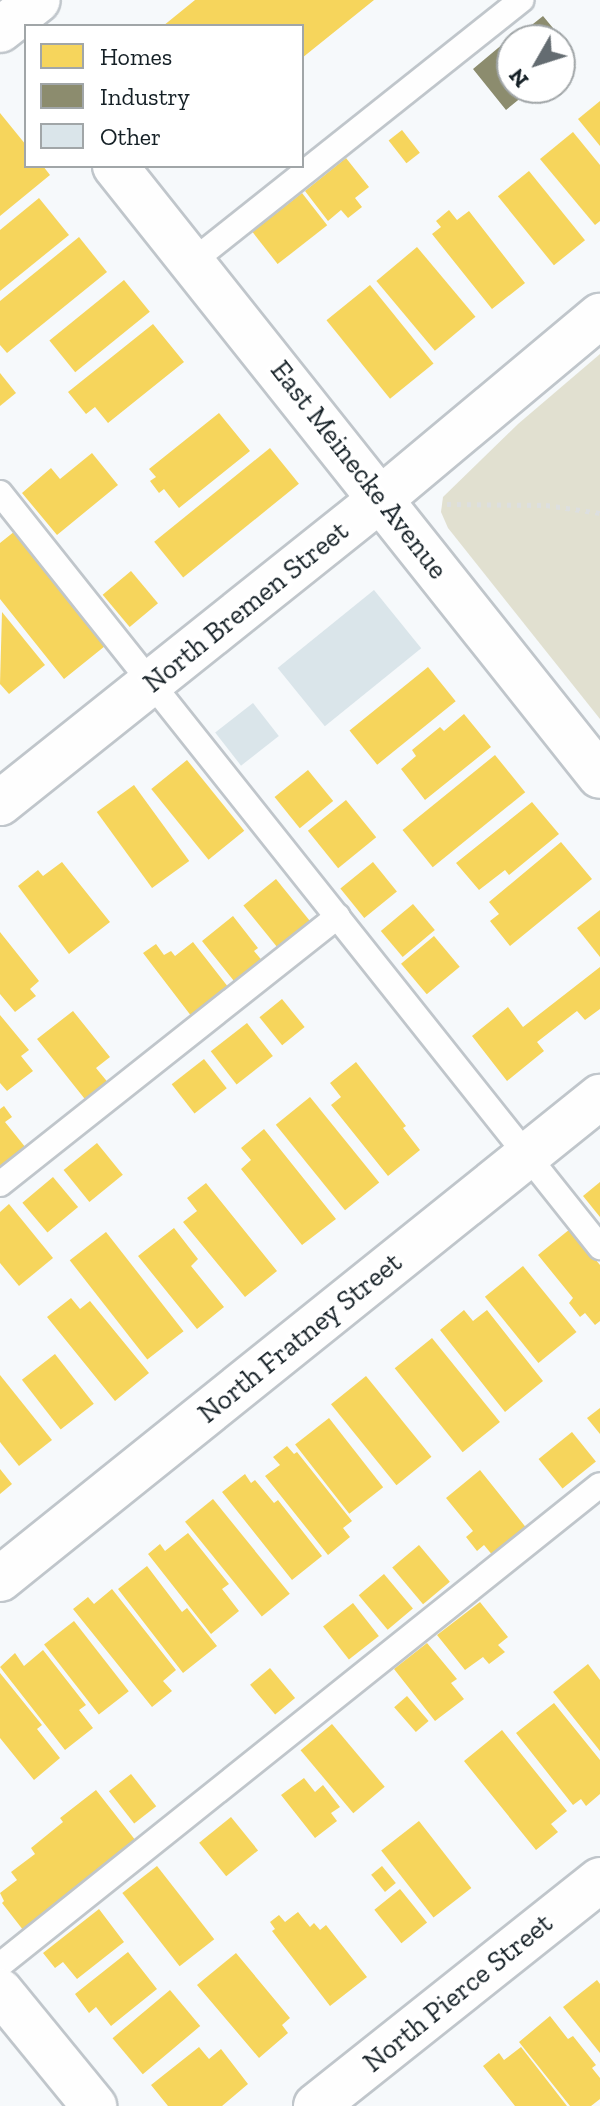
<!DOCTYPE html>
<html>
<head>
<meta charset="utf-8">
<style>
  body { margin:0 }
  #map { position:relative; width:600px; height:2106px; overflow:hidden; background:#f6f9fb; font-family:"Zilla Slab",serif }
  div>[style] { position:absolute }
  .green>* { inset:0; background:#e1e0d0 }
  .homes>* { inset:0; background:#f6d55c; transform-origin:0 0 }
  .industry>* { inset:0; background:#8c8c6e }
  .building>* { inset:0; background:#dae5ea; transform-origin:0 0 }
  .path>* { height:5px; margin-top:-2.5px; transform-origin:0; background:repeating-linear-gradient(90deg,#dddfdf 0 4px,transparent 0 10px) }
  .roads { filter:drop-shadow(2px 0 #c0c6cb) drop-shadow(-2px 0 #c0c6cb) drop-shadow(0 2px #c0c6cb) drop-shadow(0 -2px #c0c6cb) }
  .lane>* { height:24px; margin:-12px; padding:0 12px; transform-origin:12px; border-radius:12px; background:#fefefe }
  .street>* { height:44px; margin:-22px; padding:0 22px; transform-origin:22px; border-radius:22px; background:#fefefe }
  span { translate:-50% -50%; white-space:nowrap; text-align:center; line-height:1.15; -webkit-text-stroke:8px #fff; paint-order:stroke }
  .street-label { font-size:28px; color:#152026 }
  .legend { position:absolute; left:24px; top:24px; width:280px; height:144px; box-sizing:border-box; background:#fff; border:2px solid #a1a6a8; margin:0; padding:10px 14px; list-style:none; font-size:24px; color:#152026 }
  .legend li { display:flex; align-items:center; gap:16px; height:40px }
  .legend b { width:40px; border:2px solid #a1a6a8 }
  .north { position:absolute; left:496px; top:24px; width:80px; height:80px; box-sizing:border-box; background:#fff; border:2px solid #a1a6a8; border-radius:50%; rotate:231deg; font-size:22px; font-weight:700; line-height:32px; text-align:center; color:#152026 }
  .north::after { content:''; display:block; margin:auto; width:28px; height:36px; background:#646c71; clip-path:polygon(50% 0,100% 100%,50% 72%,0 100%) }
</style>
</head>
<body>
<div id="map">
  <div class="green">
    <div style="clip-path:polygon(600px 354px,600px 719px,448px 528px,441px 512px,443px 497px,518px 424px)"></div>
  </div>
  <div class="homes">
    <div style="clip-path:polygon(195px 0,374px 0,302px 58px,302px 26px,163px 26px)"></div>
    <div style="clip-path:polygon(600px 101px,600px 146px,578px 119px)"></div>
    <div style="clip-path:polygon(0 113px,26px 145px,26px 166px,43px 166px,50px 175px,0 216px)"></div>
    <div style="left:402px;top:130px;width:29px;height:17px;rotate:52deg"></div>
    <div style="clip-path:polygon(573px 132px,600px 165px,600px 221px,595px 225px,540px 159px)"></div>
    <div style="clip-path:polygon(346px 158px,369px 187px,355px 198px,362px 207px,348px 218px,341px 210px,328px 221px,305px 191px)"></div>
    <div style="left:529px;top:171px;width:89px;height:40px;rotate:51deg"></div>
    <div style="left:302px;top:193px;width:41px;height:63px;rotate:52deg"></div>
    <div style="clip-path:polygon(39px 198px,69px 235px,0 291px,0 230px)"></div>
    <div style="clip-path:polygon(449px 210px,457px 220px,469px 211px,525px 283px,492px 309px,432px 234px,441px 227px,436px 221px)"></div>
    <div style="clip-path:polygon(79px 237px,107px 272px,7px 353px,0 345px,0 301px)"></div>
    <div style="left:417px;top:247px;width:91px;height:53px;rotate:50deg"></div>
    <div style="left:124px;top:280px;width:41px;height:96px;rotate:51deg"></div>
    <div style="left:370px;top:285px;width:101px;height:56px;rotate:51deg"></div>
    <div style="clip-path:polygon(153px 324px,184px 362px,108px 423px,95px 407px,86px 414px,68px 392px)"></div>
    <div style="clip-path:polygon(0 373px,16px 393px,0 406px)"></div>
    <div style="clip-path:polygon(219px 413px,250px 451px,179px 508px,164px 489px,159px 493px,150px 481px,156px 477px,149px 469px)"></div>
    <div style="left:270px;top:448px;width:46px;height:149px;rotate:51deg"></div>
    <div style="clip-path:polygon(92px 453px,118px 485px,57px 535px,22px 493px,51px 468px,60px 479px)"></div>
    <div style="clip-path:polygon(15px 531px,69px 586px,74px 607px,105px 646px,64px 679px,0 599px,0 543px)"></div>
    <div style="left:131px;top:571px;width:42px;height:37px;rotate:50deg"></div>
    <div style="clip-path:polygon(2px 612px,45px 665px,9px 694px,0 684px)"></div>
    <div style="left:428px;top:667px;width:44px;height:101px;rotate:51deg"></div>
    <div style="clip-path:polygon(464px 714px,491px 747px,425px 800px,401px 769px,416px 756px,412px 750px,440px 727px,444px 731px)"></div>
    <div style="left:495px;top:755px;width:48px;height:119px;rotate:51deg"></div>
    <div style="left:187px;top:760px;width:91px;height:46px;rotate:51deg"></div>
    <div style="left:308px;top:770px;width:40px;height:43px;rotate:51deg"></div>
    <div style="left:134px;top:785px;width:94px;height:46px;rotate:54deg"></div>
    <div style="left:346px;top:800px;width:48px;height:49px;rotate:51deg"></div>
    <div style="clip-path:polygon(532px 802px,559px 834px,509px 875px,505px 870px,479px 890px,456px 863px)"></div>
    <div style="clip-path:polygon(561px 842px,592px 879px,510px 946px,490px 921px,499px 914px,489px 902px)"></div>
    <div style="clip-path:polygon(62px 862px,110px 922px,69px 954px,18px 886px,38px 870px,43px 876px)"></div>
    <div style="left:373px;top:862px;width:38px;height:42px;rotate:51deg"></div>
    <div style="left:276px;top:879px;width:60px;height:42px;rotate:51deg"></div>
    <div style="left:413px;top:904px;width:34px;height:42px;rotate:50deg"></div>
    <div style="clip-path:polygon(600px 910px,600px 957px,577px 928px)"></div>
    <div style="clip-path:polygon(233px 916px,258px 948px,254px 951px,265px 964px,238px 986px,202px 941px)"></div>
    <div style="clip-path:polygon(0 932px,39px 981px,30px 989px,36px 996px,15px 1012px,0 994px)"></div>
    <div style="left:434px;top:936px;width:40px;height:43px;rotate:50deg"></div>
    <div style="clip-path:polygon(193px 942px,232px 992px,195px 1021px,143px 953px,156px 944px,164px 955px,171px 951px,175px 956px)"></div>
    <div style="clip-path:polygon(600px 967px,600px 1009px,585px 1020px,577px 1011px,537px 1042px,544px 1051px,507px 1081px,472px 1036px,508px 1007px,523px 1027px)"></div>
    <div style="left:282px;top:999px;width:36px;height:29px;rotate:51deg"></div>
    <div style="clip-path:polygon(73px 1011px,110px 1057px,96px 1068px,110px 1085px,88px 1103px,37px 1039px)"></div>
    <div style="clip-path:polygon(0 1015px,29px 1050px,21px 1056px,33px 1071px,7px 1091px,0 1083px)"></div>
    <div style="left:247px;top:1023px;width:42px;height:46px;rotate:52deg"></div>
    <div style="left:204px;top:1059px;width:37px;height:41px;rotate:52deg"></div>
    <div style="clip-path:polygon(356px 1062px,406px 1126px,403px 1128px,420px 1150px,388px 1176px,331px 1105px,341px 1097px,330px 1083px)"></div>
    <div style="left:310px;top:1097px;width:110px;height:44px;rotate:51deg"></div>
    <div style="clip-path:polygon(4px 1106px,12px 1117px,5px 1122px,30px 1153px,0 1176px,0 1109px)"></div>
    <div style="clip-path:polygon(264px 1129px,336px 1219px,302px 1245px,241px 1169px,251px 1160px,241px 1148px)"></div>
    <div style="left:97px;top:1143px;width:41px;height:43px;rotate:51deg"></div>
    <div style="left:53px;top:1177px;width:39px;height:40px;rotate:50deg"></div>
    <div style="clip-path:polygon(600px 1182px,600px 1217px,583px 1196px)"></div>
    <div style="clip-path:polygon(206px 1183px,277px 1271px,245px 1297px,183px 1222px,197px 1211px,187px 1198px)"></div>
    <div style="clip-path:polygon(9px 1204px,53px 1258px,19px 1286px,0 1263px,0 1212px)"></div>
    <div style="clip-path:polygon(174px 1228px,198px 1259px,191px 1266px,224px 1307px,197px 1329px,138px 1256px)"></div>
    <div style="clip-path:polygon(570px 1229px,600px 1265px,600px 1321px,595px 1325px,585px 1313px,580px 1317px,569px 1303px,573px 1298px,538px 1255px)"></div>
    <div style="left:106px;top:1232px;width:126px;height:46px;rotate:52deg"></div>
    <div style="left:523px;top:1266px;width:85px;height:49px;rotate:51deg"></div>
    <div style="clip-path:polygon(71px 1298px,80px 1309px,90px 1301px,149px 1373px,115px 1401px,47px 1317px)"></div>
    <div style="clip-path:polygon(464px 1310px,473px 1321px,487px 1310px,543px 1381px,505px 1412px,440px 1330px)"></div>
    <div style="left:432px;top:1338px;width:108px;height:48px;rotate:51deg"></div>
    <div style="left:55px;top:1354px;width:63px;height:42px;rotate:52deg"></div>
    <div style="clip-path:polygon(0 1375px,52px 1440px,19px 1466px,0 1442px)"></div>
    <div style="left:366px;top:1376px;width:104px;height:45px;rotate:51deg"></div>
    <div style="clip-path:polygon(600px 1408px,600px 1434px,587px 1418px)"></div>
    <div style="left:329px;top:1418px;width:88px;height:43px;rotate:52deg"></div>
    <div style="left:572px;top:1432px;width:38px;height:43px;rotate:51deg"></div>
    <div style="clip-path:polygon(287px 1446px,294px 1454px,297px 1452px,352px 1521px,343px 1528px,350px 1537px,328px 1555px,265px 1476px,280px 1465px,273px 1457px)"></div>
    <div style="clip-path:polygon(0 1469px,12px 1484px,0 1494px)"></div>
    <div style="clip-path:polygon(480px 1470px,528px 1530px,494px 1557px,484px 1545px,477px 1551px,466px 1537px,473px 1531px,446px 1498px)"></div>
    <div style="clip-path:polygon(245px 1474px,251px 1483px,255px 1480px,274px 1503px,278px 1500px,322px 1556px,292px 1580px,222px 1492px)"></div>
    <div style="left:213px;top:1499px;width:122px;height:36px;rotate:51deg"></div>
    <div style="clip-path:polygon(188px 1533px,229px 1584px,222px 1589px,239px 1611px,211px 1634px,148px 1554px,160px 1544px,165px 1551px)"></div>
    <div style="left:419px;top:1545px;width:48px;height:35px;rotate:50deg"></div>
    <div style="clip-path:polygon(147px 1566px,182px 1612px,187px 1608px,217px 1646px,183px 1673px,118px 1589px)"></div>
    <div style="left:384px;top:1574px;width:45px;height:33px;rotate:50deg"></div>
    <div style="clip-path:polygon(112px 1589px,176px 1670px,163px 1681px,172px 1691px,152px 1707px,73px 1609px,88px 1597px,94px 1604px)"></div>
    <div style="clip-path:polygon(480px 1602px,508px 1637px,498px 1645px,505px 1652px,489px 1664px,483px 1657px,465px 1670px,437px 1635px)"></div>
    <div style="left:353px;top:1603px;width:42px;height:38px;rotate:52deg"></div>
    <div style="left:74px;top:1621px;width:89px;height:38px;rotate:52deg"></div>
    <div style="clip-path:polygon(427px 1643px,457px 1679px,451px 1683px,464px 1699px,435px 1721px,394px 1669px)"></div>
    <div style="clip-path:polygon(43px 1650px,86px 1705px,79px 1710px,93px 1728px,65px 1750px,0 1667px,15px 1653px,24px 1666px)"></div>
    <div style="clip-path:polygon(588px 1664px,600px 1680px,600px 1751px,553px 1692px)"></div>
    <div style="left:270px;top:1668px;width:39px;height:26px;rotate:50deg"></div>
    <div style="clip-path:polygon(0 1673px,42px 1725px,37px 1729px,60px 1758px,34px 1780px,0 1738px)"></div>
    <div style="left:407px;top:1696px;width:33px;height:17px;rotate:49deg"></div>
    <div style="clip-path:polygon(554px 1703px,600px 1760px,600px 1794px,586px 1806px,581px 1799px,573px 1805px,516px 1733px)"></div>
    <div style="left:332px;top:1724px;width:82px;height:41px;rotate:50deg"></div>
    <div style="clip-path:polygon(502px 1730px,567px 1811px,551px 1824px,558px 1832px,536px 1850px,464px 1761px)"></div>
    <div style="left:131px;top:1774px;width:41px;height:28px;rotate:52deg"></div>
    <div style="clip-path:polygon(304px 1778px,315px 1792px,323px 1785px,340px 1807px,331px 1813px,337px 1821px,315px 1838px,281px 1795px)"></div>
    <div style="clip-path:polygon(96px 1790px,136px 1841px,104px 1867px,107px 1872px,27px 1935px,2px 1903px,4px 1901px,0 1893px,17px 1880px,11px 1872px,35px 1854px,31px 1848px,63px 1822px,60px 1818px)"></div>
    <div style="left:231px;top:1817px;width:43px;height:41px;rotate:51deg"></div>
    <div style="left:419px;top:1821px;width:85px;height:48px;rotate:52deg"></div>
    <div style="left:157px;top:1866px;width:93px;height:44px;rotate:52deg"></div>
    <div style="left:382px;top:1866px;width:22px;height:14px;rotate:51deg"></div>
    <div style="left:400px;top:1889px;width:43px;height:33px;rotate:51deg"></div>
    <div style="clip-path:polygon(99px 1909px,124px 1942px,77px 1979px,63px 1962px,55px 1968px,43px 1953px)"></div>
    <div style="clip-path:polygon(298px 1912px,310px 1927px,314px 1923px,320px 1930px,326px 1925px,367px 1977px,330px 2006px,272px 1931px,275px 1929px,270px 1922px,279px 1915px,285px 1922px)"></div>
    <div style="clip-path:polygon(128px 1952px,157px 1989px,111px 2026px,96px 2007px,89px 2013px,75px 1994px)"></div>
    <div style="clip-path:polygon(236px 1953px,290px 2018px,282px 2025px,288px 2033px,259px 2058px,197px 1985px)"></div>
    <div style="clip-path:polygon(597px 1980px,600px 1984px,600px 2053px,563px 2007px)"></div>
    <div style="left:170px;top:1990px;width:47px;height:75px;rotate:50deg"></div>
    <div style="clip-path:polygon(550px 2016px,568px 2039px,573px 2036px,596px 2065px,592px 2068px,600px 2078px,600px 2099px,591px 2106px,570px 2106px,519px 2042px)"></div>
    <div style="clip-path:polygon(199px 2047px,209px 2059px,221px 2049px,248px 2084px,222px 2106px,168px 2106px,151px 2085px)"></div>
    <div style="clip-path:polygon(521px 2047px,567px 2106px,515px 2106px,483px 2066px,499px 2053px,504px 2060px)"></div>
  </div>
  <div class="industry">
    <div style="clip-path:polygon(543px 16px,572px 51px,560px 61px,560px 40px,513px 40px)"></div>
    <div style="clip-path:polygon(504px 43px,512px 53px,512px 88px,533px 88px,506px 110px,473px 69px)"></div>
  </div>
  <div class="building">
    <div style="left:374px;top:590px;width:75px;height:124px;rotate:51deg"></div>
    <div style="left:253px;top:703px;width:42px;height:48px;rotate:52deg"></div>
  </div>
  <div class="path">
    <div style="left:447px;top:504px;width:99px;rotate:0.6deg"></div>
    <div style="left:546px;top:505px;width:55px;rotate:8.4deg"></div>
  </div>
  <div class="roads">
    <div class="lane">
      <div style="left:192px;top:262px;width:421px;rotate:-38.5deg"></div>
      <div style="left:0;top:493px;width:964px;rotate:51.49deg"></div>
      <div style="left:0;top:1184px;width:431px;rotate:-38.4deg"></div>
      <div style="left:0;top:1965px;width:768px;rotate:-38.66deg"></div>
    </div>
    <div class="street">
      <div style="left:0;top:30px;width:48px;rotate:-38.3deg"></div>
      <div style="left:115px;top:166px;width:779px;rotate:51.51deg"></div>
      <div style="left:0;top:803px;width:489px;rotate:-38.6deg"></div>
      <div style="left:382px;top:498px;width:284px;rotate:-39.9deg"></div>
      <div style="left:0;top:1579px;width:770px;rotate:-38.78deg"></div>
      <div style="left:0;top:1991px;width:149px;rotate:50.7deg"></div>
      <div style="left:316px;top:2106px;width:363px;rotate:-38.5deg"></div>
    </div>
  </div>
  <div class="street-label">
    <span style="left:359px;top:470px;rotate:52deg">East Meinecke Avenue</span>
    <span style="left:246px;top:607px;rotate:-39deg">North Bremen Street</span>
    <span style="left:300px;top:1338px;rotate:-39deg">North Fratney Street</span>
    <span style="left:458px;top:1993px;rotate:-39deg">North Pierce Street</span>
  </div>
  <ul class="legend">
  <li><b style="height:22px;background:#f6d55c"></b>Homes</li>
  <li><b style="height:22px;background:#8c8c6e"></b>Industry</li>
  <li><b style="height:22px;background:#dae5ea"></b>Other</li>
  </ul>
  <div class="north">N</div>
</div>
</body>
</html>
